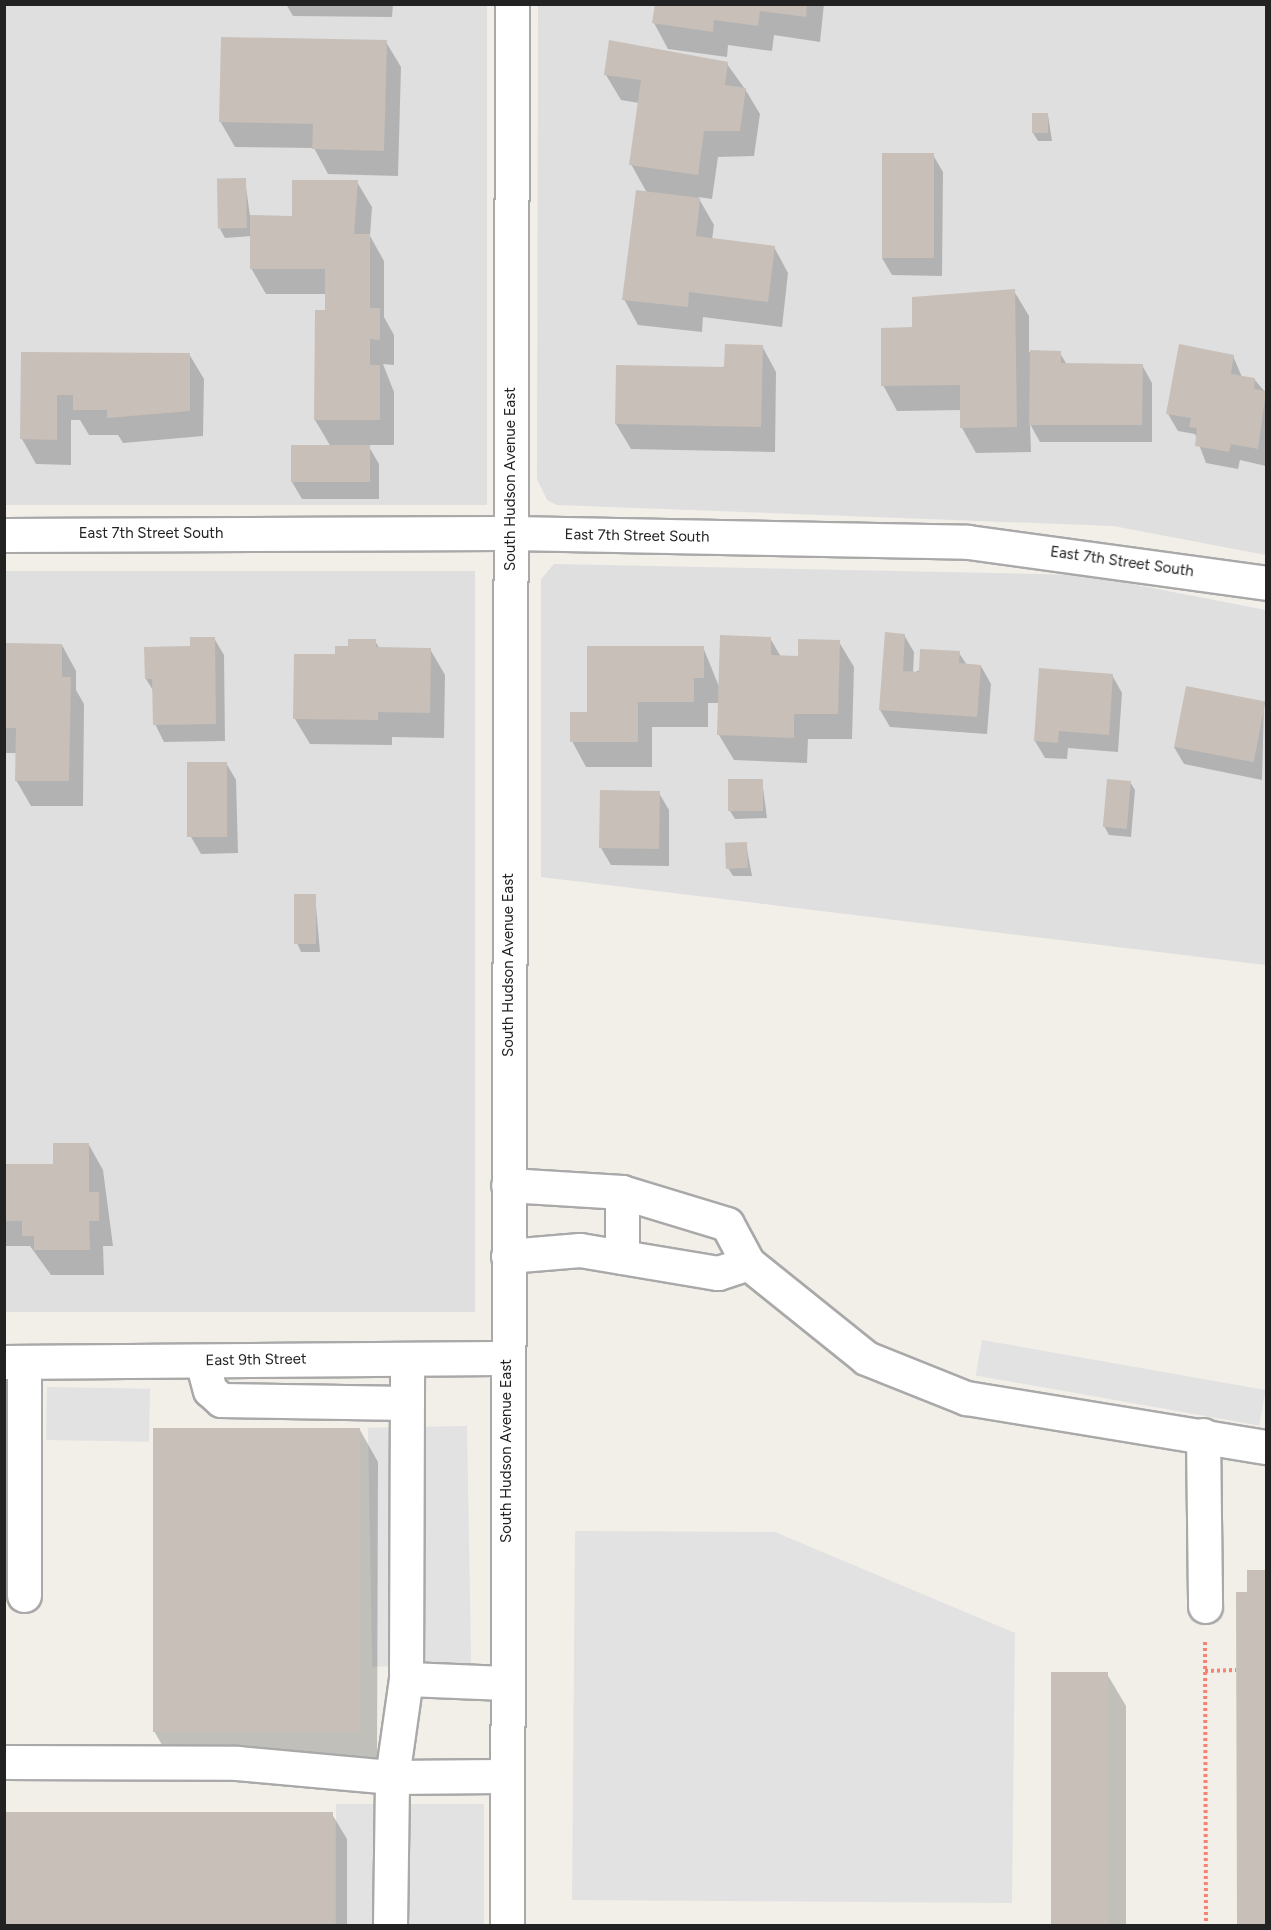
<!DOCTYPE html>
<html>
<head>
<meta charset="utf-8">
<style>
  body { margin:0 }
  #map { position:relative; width:1271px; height:1930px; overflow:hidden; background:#f2efe9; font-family:Figtree,sans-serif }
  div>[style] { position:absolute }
  .residential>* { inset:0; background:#e0dfdf; transform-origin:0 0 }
  .parking>* { inset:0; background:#e2e2e2; transform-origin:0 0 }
  .shadow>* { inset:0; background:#0003 }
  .building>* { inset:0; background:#c7bfb8; transform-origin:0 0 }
  .path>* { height:4px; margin-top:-2px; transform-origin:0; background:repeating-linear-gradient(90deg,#fa8072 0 3px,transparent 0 6px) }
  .roads { filter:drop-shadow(2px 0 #a9a9a9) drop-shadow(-2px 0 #a9a9a9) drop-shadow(0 2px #a9a9a9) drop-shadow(0 -2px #a9a9a9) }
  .minor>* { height:33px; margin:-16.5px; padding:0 16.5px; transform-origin:16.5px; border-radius:16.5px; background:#fff }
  span { translate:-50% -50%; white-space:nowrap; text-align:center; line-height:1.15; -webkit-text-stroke:6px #fff; paint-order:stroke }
  .street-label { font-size:15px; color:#222 }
  .frame { position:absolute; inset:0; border:6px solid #222; pointer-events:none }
</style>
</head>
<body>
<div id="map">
  <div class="residential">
    <div style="left:4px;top:5px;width:483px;height:500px"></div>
    <div style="clip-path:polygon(538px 5px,1266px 5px,1266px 555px,1113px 526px,557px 505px,547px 500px,537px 479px)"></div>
    <div style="clip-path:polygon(554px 564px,1085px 575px,1266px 610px,1266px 965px,541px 877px,541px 579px)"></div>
    <div style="left:4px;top:571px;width:471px;height:741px"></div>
  </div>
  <div class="parking">
    <div style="left:982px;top:1340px;width:288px;height:36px;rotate:10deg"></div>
    <div style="left:47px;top:1387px;width:103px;height:53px;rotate:1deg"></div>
    <div style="left:467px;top:1426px;width:239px;height:99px;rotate:89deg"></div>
    <div style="clip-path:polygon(575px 1531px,775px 1532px,1015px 1633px,1012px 1903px,572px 1900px)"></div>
    <div style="left:484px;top:1804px;width:121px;height:148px;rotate:90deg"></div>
  </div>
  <div class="shadow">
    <div style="clip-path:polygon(286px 4px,393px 4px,392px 17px,293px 16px)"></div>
    <div style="clip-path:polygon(656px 4px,824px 4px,820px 42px,774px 35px,772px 51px,728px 45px,727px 57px,668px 49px,654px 23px)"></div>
    <div style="clip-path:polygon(610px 41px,727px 64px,745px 89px,760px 114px,754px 156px,718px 157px,712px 199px,698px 197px,714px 225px,712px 240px,774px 247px,788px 273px,782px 327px,703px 317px,702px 332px,638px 325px,624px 299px,647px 193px,631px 164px,639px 103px,621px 100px,606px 75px)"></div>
    <div style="clip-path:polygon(386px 42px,401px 67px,398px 176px,328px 174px,314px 148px,235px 147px,220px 121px)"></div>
    <div style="clip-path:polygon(1048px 115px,1052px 141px,1038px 141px,1033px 133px)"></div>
    <div style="clip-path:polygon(933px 155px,943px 172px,942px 276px,892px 275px,882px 258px)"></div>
    <div style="clip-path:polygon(245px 180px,250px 216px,293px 217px,357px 182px,372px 207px,370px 236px,384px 261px,384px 317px,394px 335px,394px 365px,383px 364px,394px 392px,394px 445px,368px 445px,379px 464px,379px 499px,302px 499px,292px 482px,331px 447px,315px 420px,316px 312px,326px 312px,327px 294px,266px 294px,251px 268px,252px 236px,225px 238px,220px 229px)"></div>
    <div style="clip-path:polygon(1014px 291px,1029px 316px,1029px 352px,1060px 353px,1067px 365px,1142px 365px,1152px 383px,1152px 442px,1040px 442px,1030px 424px,1031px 452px,976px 453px,962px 428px,962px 410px,897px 411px,883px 385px,914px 329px)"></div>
    <div style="clip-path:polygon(762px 346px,776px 372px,775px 452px,631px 449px,616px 424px)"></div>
    <div style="clip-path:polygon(22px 353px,189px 354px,204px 379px,203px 436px,123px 443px,118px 435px,89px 435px,80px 420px,71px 420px,71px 465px,36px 464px,22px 439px)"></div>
    <div style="clip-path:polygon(1233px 356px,1242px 377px,1254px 379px,1266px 393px,1266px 466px,1240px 460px,1238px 469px,1206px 463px,1195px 434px,1178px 431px,1168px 414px)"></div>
    <div style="clip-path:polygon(904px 635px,914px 652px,913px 673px,959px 653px,967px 665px,981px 666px,991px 684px,987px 734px,890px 727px,880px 710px)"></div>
    <div style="clip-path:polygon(214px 638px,224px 655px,225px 741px,164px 742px,155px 724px,154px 692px,146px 679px)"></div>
    <div style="clip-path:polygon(770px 638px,781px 657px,799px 657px,839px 642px,854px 667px,852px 739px,808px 739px,807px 763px,734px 760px,719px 735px,720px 703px,708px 703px,708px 727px,652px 727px,652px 767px,586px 767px,572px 741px,588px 714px,703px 647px,720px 689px)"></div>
    <div style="clip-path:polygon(375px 641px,380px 649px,430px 649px,445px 675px,444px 738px,392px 737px,392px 745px,310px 744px,295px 719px,336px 656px)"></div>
    <div style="clip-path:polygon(4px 645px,62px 645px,76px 671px,76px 690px,84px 704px,83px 806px,31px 806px,16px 780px,17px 753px,4px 753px)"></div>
    <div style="clip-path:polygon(1112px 675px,1122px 693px,1118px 752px,1068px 748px,1067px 759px,1045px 758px,1035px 741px)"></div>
    <div style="clip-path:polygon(1264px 704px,1262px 780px,1184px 764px,1174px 747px)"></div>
    <div style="clip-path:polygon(226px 763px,236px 780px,238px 853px,201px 854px,191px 837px)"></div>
    <div style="clip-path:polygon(762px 780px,767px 818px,735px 819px,730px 811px)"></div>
    <div style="clip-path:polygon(1130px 782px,1135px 790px,1131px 837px,1109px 835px,1104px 826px)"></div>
    <div style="clip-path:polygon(602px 791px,659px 793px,669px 810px,669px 866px,611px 865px,601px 848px)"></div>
    <div style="clip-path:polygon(746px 844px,752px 876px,733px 876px,728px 868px)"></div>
    <div style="clip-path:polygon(315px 895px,320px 952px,301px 952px,297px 943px)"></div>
    <div style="clip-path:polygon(89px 1145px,103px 1170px,113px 1246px,103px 1246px,104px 1275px,51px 1275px,30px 1246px,4px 1246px,4px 1166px,54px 1166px)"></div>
    <div style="clip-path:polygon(360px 1430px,378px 1462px,377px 1764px,173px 1764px,154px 1731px)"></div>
    <div style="clip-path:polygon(1249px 1571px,1266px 1571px,1266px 1926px,1238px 1926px)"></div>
    <div style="clip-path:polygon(1107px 1674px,1126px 1706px,1126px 1926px,1053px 1926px)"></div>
    <div style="clip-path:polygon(332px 1814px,347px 1839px,347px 1926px,4px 1926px)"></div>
  </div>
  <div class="building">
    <div style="clip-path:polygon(655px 4px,807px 4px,806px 17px,760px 11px,758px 26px,714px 20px,713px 32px,652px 23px)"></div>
    <div style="clip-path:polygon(221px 37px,387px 40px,384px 151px,312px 149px,313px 124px,219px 122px)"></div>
    <div style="clip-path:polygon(609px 40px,728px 62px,725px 85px,746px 88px,740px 131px,704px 131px,698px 175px,629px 165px,641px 80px,604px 75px)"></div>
    <div style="left:1032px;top:113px;width:16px;height:20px"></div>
    <div style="left:882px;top:153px;width:52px;height:105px"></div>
    <div style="left:246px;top:178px;width:50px;height:29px;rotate:89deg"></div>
    <div style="clip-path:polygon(292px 180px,358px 180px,354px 234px,370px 234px,370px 308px,380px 308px,380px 340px,370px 339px,370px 365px,380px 365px,380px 420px,314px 420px,315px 310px,325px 310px,325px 269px,250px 269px,250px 215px,292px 216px)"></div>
    <div style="clip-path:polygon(636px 190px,700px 198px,696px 236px,775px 246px,768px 302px,689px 292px,688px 307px,622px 300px)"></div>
    <div style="clip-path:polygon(1015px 289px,1017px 427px,960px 428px,960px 385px,881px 386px,881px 328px,912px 327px,912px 297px)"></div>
    <div style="clip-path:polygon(725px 344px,763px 345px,761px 427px,615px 424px,616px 365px,724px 367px)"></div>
    <div style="clip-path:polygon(1179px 344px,1234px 355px,1231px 374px,1255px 378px,1254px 389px,1266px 391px,1258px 449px,1231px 444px,1229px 452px,1195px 446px,1197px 428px,1189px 427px,1191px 418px,1166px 414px)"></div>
    <div style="clip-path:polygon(1030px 350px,1061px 351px,1061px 363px,1143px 364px,1142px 425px,1029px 425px)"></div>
    <div style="clip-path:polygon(21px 352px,190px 353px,190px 411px,107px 418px,107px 410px,73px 410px,73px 395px,57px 395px,57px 440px,20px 439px)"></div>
    <div style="left:370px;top:445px;width:37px;height:79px;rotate:90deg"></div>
    <div style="clip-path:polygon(885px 632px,905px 634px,903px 671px,919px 672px,920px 649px,960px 651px,959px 663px,981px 665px,977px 717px,879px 710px)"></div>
    <div style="clip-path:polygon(720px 635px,771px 637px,771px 655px,798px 656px,798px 639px,840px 640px,838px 714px,794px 714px,794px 738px,717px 735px)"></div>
    <div style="clip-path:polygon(190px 637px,215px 637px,216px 724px,153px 725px,152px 679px,145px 679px,144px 647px,190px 646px)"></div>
    <div style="clip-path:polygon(348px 639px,376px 639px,376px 647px,431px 648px,430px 713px,378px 712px,378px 720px,293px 719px,294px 654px,335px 654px,335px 646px,348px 646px)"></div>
    <div style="clip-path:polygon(4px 643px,62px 644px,62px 677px,71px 677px,69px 781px,15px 781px,16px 728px,4px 728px)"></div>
    <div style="clip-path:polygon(587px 646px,704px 646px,704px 678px,694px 678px,694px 702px,638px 702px,638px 742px,570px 742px,570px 712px,587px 712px)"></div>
    <div style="clip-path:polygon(1039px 668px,1113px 674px,1109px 735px,1059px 731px,1058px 743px,1034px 741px)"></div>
    <div style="left:1186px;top:686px;width:81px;height:62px;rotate:11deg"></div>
    <div style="left:187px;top:762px;width:40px;height:75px"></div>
    <div style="left:728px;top:779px;width:35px;height:32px"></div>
    <div style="left:1107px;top:779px;width:24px;height:48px;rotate:5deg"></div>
    <div style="left:600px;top:790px;width:60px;height:58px;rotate:1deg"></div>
    <div style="left:747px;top:842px;width:26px;height:22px;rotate:88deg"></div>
    <div style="left:294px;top:894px;width:22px;height:50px"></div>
    <div style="clip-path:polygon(53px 1143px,89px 1143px,89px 1192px,99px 1192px,99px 1221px,89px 1221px,90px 1250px,34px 1250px,34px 1236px,22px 1236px,22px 1221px,4px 1221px,4px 1164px,53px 1164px)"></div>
    <div style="left:153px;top:1428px;width:207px;height:304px"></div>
    <div style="clip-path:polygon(1247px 1570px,1266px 1570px,1266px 1926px,1237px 1926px,1236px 1592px,1247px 1592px)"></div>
    <div style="left:1051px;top:1672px;width:57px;height:254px"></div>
    <div style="left:4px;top:1812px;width:329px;height:114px"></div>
  </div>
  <div class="path">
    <div style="left:1205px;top:1642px;width:284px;rotate:89.8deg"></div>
    <div style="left:1205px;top:1671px;width:31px;rotate:-2deg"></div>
  </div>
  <div class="roads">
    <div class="minor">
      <div style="left:4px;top:535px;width:508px;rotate:-0.23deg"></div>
      <div style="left:512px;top:533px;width:456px;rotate:1.1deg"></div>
      <div style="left:968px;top:542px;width:301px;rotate:7.8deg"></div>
      <div style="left:622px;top:1192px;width:65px;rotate:90deg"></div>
      <div style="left:508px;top:1256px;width:72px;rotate:-4.8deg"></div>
      <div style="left:580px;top:1250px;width:140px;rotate:9.5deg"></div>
      <div style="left:718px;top:1273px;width:32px;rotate:-18deg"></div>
      <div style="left:748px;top:1263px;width:44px;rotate:-118.3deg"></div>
      <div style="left:727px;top:1224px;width:110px;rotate:-163.1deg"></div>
      <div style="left:622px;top:1192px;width:114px;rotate:-176.5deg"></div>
      <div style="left:748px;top:1263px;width:151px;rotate:38.8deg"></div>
      <div style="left:866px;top:1358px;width:108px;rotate:21.8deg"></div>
      <div style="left:966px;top:1398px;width:304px;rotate:9.3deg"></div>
      <div style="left:202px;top:1361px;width:30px;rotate:75deg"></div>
      <div style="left:210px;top:1390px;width:15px;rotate:42deg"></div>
      <div style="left:221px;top:1400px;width:186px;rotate:0.9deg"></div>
      <div style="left:4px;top:1362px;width:503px;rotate:-0.46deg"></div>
      <div style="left:24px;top:1362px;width:233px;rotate:90deg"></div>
      <div style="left:1203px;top:1435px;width:171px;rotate:89.3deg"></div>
      <div style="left:406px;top:1679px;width:101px;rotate:2.3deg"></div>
      <div style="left:4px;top:1762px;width:233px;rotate:0.2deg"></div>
      <div style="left:237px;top:1763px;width:156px;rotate:5.2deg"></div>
      <div style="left:392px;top:1777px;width:115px;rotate:-0.5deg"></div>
      <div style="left:390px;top:1926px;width:149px;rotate:-89.2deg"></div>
      <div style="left:392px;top:1777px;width:99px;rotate:-81.9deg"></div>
      <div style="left:406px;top:1679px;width:320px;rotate:-89.8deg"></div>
      <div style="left:507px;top:1926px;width:1922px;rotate:-89.85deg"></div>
    </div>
  </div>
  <div class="street-label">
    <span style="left:511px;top:479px;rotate:-90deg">South Hudson Avenue East</span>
    <span style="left:151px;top:534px">East 7th Street South</span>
    <span style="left:637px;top:536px;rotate:1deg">East 7th Street South</span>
    <span style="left:1122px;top:562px;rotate:8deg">East 7th Street South</span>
    <span style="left:509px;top:965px;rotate:-90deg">South Hudson Avenue East</span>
    <span style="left:256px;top:1360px;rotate:-1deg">East 9th Street</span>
    <span style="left:507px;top:1451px;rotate:-90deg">South Hudson Avenue East</span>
  </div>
  <div class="frame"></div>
</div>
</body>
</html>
